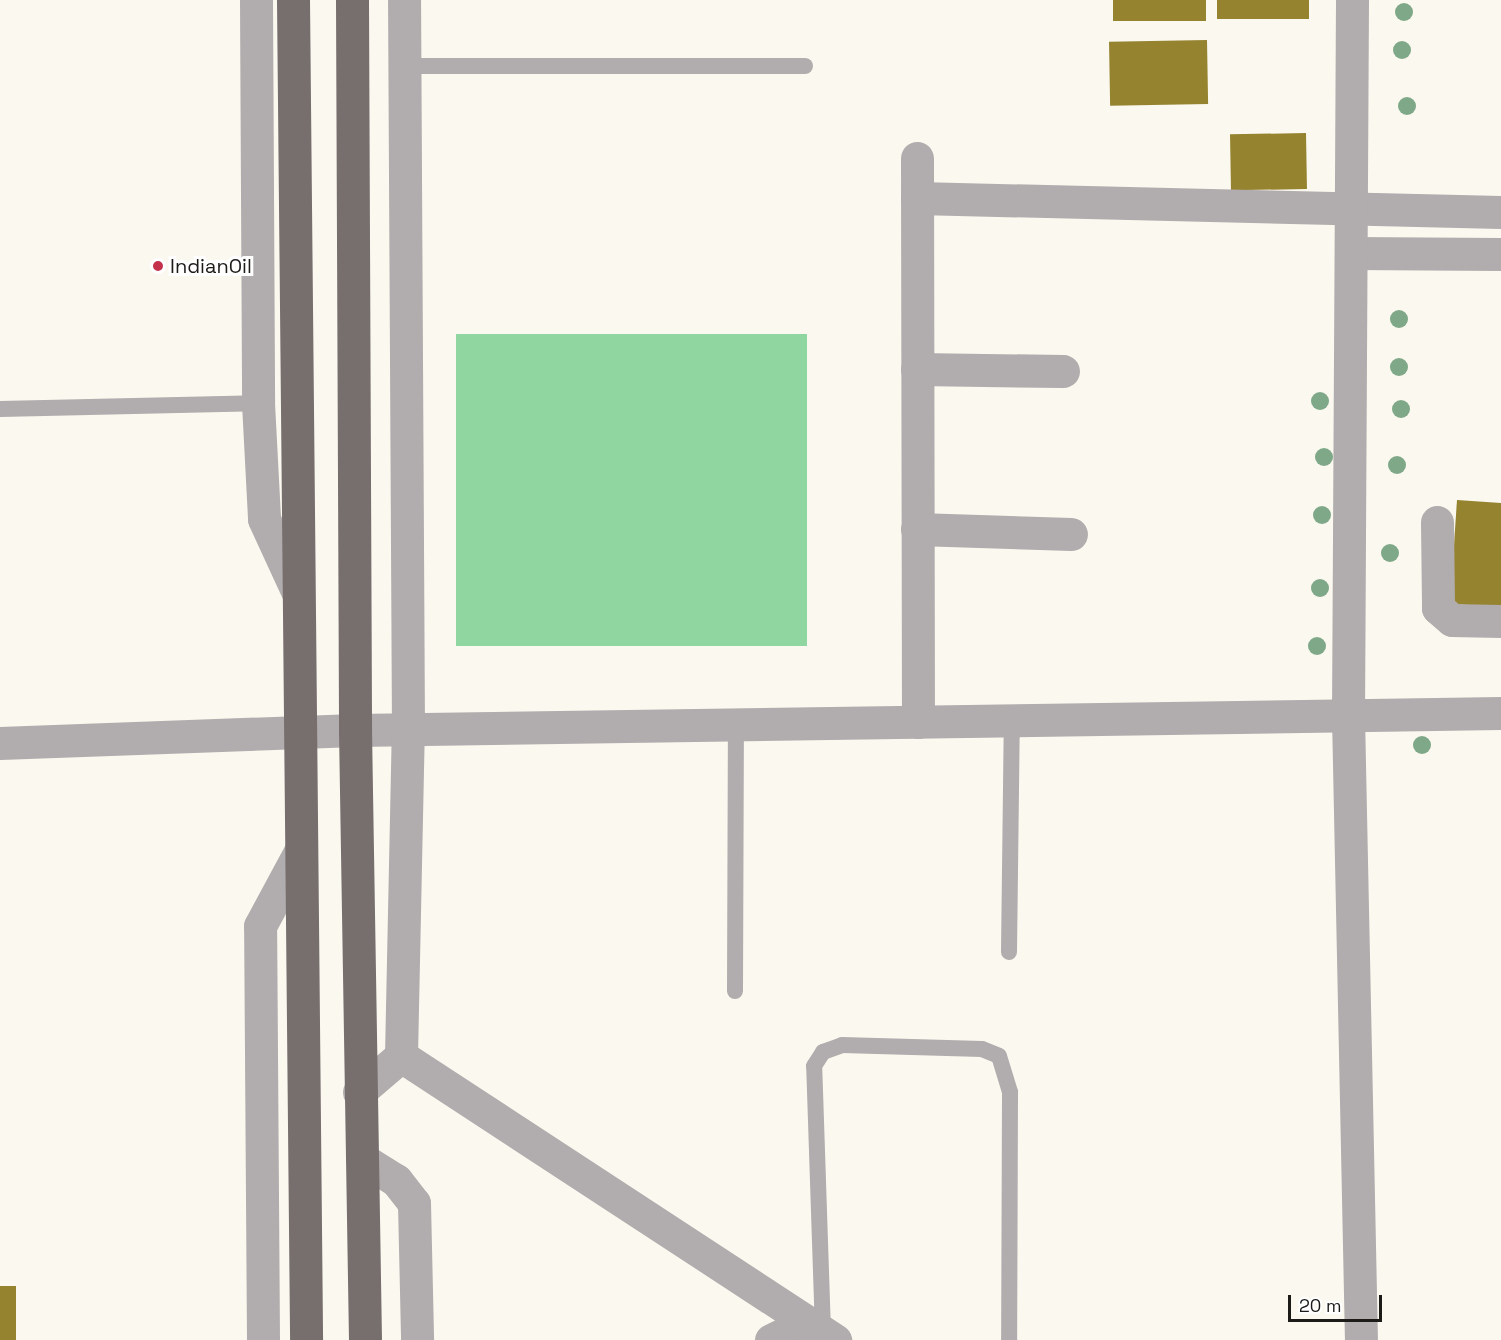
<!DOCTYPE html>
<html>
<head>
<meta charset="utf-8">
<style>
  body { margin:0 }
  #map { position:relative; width:1501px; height:1340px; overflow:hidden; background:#faf8ef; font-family:"Space Grotesk",sans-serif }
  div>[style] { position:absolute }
  .forest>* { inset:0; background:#90d6a0; transform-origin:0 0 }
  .building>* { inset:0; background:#958330; transform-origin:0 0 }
  .service>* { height:16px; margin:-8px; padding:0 8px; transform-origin:8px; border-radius:8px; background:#b1acad }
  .minor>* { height:33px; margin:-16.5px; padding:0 16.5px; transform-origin:16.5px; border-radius:16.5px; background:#b1acad }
  .tertiary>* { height:33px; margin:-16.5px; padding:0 16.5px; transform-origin:16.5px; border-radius:16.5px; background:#b1acad }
  .primary>* { height:33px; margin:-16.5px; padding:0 16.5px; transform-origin:16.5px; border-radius:16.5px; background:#776e6e }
  .trees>* { width:18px; height:18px; margin:-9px; border-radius:50%; background:#7fa888 }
  .dots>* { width:16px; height:16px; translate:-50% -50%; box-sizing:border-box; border:3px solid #fff; border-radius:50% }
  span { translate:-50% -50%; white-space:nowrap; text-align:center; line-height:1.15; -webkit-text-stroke:6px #fff; paint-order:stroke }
  .poi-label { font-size:20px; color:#1c1b18 }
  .left { translate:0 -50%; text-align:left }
  .scale { position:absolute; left:1288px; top:1295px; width:94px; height:27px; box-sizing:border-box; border:3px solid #1c1b18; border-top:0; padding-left:8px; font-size:18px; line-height:21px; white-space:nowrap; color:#1c1b18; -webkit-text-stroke:4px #fff; paint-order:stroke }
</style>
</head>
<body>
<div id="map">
  <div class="forest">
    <div style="left:807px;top:334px;width:312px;height:351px;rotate:90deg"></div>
  </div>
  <div class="building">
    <div style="left:1113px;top:0;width:93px;height:21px"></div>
    <div style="left:1217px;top:0;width:92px;height:19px"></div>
    <div style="left:1207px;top:40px;width:64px;height:98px;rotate:89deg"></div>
    <div style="left:1306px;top:133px;width:56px;height:76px;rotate:89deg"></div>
    <div style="clip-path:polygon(1457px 500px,1501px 503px,1501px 607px,1450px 604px)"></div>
    <div style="left:0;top:1286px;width:16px;height:54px"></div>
  </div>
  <div class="service">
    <div style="left:404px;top:66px;width:401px"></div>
    <div style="left:0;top:409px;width:258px;rotate:-1.3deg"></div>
    <div style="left:1009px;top:952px;width:232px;rotate:-89.3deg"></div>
    <div style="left:735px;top:991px;width:267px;rotate:-89.8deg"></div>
    <div style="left:823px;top:1332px;width:266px;rotate:-91.9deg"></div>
    <div style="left:814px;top:1066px;width:17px;rotate:-57deg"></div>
    <div style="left:823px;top:1052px;width:20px;rotate:-20deg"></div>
    <div style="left:842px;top:1045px;width:140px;rotate:1.6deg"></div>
    <div style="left:982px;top:1049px;width:18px;rotate:22deg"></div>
    <div style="left:999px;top:1056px;width:38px;rotate:73deg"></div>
    <div style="left:1010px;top:1092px;width:248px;rotate:90.2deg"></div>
  </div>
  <div class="minor">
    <div style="left:917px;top:158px;width:564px;rotate:89.9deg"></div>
    <div style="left:917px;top:198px;width:584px;rotate:1.37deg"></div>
    <div style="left:1351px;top:253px;width:150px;rotate:0.4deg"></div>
    <div style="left:917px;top:369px;width:146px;rotate:0.8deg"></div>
    <div style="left:1437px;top:522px;width:86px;rotate:89.3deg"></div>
    <div style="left:1438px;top:608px;width:18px;rotate:41deg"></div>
    <div style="left:1452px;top:620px;width:49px;rotate:1.2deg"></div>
    <div style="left:917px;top:529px;width:154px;rotate:1.9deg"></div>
    <div style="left:0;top:743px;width:355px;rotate:-2.1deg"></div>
    <div style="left:355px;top:730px;width:1146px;rotate:-0.85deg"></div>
    <div style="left:771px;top:1340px;width:41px;rotate:-25.9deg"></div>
  </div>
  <div class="tertiary">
    <div style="left:256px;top:0;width:403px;rotate:89.7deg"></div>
    <div style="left:258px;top:403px;width:116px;rotate:87deg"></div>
    <div style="left:264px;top:519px;width:81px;rotate:65.3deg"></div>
    <div style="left:1352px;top:0;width:716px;rotate:90.32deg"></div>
    <div style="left:1348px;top:716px;width:624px;rotate:88.81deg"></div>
    <div style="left:401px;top:1056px;width:519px;rotate:33.2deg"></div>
    <div style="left:359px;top:1092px;width:55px;rotate:-40.6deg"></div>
    <div style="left:401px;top:1056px;width:327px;rotate:-88.8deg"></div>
    <div style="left:408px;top:729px;width:729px;rotate:-90.31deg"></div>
    <div style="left:362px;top:1159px;width:40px;rotate:32deg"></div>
    <div style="left:396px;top:1180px;width:29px;rotate:52deg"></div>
    <div style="left:414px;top:1203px;width:137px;rotate:88.7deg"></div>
    <div style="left:263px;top:1340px;width:414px;rotate:-90.4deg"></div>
    <div style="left:260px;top:926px;width:86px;rotate:-61.7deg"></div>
  </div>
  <div class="primary">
    <div style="left:293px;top:0;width:1340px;rotate:89.44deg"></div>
    <div style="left:352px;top:0;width:730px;rotate:89.76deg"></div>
    <div style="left:355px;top:730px;width:610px;rotate:89.06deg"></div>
  </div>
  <div class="trees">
    <div style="left:1404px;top:12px"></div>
    <div style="left:1402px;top:50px"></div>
    <div style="left:1407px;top:106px"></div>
    <div style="left:1399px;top:319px"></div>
    <div style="left:1399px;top:367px"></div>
    <div style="left:1320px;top:401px"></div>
    <div style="left:1401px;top:409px"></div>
    <div style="left:1324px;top:457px"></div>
    <div style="left:1397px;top:465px"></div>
    <div style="left:1322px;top:515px"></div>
    <div style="left:1390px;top:553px"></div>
    <div style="left:1320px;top:588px"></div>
    <div style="left:1317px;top:646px"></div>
    <div style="left:1422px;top:745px"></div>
  </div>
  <div class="dots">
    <div style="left:158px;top:266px;background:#c3324a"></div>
  </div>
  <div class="poi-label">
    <span class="left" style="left:170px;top:266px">IndianOil</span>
  </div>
  <div class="scale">20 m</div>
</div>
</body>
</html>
